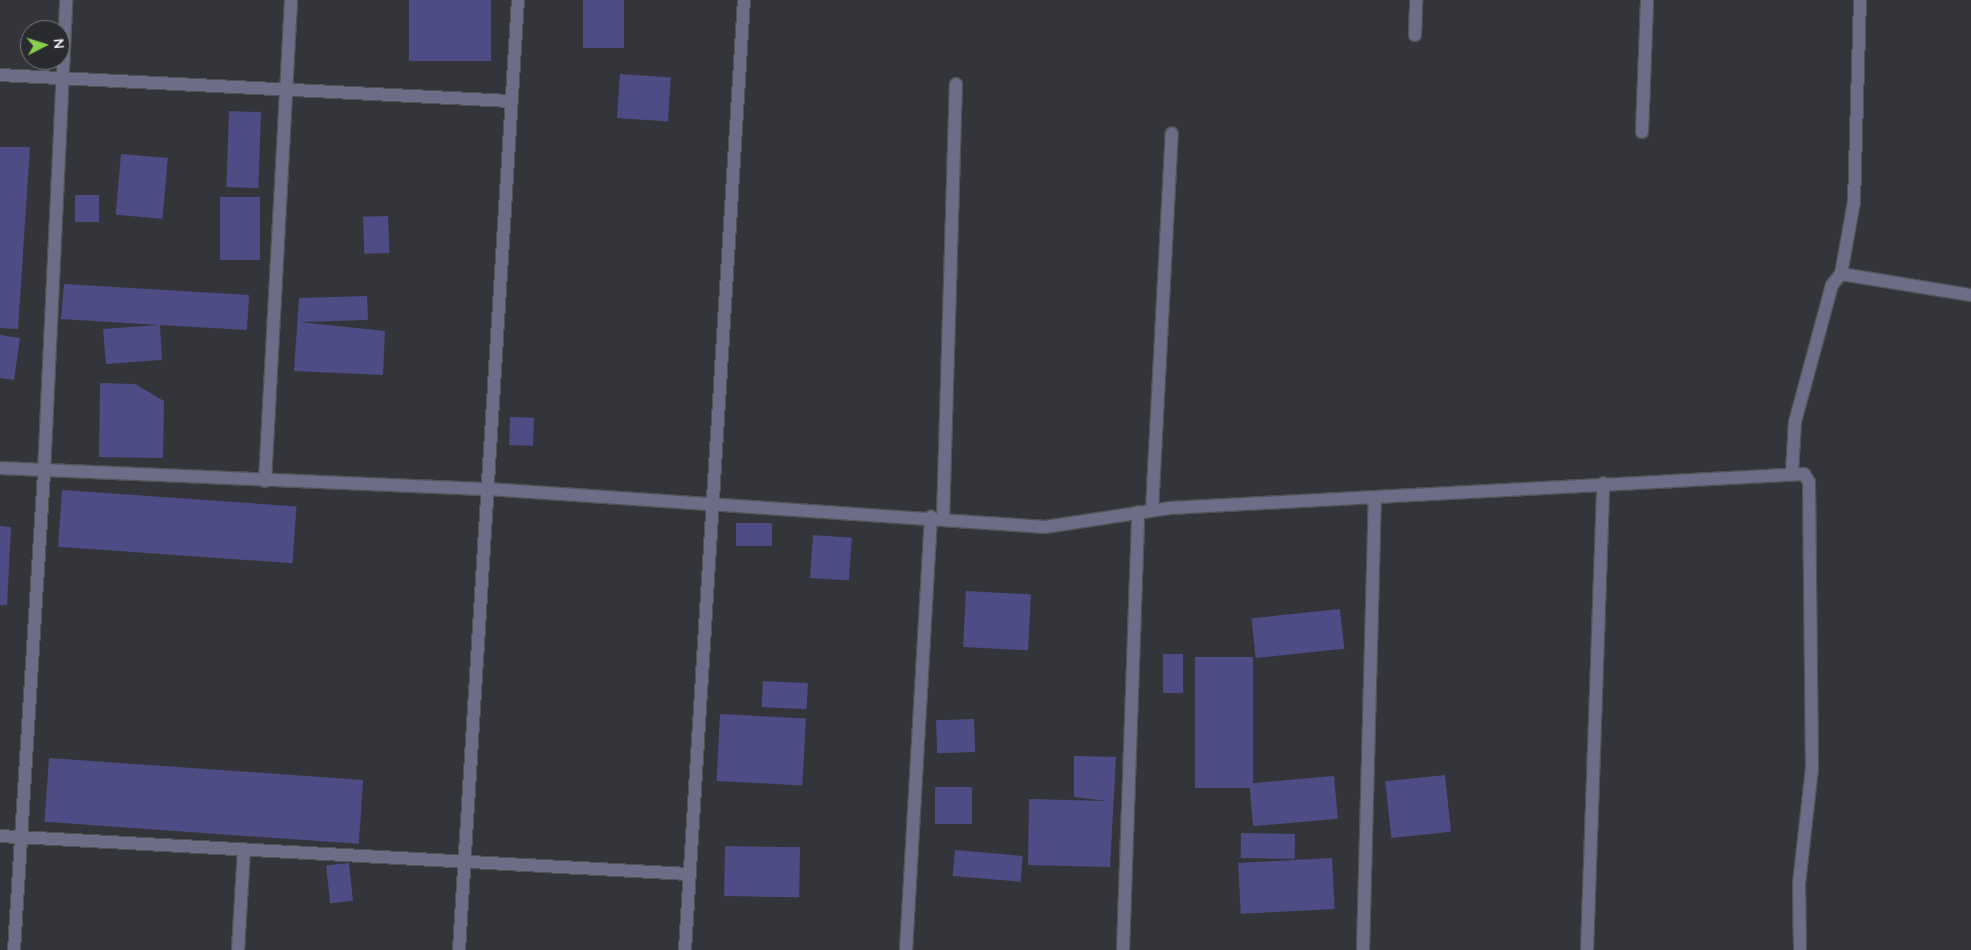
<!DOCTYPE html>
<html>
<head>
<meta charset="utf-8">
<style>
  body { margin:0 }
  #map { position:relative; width:1971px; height:950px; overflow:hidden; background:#34353a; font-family:Quicksand,sans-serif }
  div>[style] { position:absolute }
  .building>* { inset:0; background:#4e4c84; transform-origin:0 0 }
  .roads { filter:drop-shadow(1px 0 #525357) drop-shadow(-1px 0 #525357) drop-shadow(0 1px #525357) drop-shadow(0 -1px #525357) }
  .minor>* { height:12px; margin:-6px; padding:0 6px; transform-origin:6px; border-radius:6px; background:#6c6d87 }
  span { translate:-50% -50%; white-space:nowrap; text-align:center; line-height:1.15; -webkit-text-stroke:4.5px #2a2b2f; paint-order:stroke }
  .north { position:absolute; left:20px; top:20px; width:50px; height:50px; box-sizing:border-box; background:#2a2b2f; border:1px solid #78797d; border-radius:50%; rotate:85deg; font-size:14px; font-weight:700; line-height:20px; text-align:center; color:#eeeef1 }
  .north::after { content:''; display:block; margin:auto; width:18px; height:22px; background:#87cf4a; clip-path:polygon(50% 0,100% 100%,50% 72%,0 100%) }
</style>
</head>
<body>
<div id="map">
  <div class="building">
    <div style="left:409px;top:0;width:82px;height:61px"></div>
    <div style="left:583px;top:0;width:41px;height:48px"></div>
    <div style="left:620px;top:74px;width:51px;height:44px;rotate:4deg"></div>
    <div style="left:229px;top:111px;width:32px;height:76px;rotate:2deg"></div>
    <div style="clip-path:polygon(0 147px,30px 147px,18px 329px,0 328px)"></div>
    <div style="left:121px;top:154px;width:47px;height:61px;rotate:5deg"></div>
    <div style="left:75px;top:195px;width:24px;height:27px"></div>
    <div style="left:220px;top:197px;width:40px;height:63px"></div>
    <div style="left:388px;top:216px;width:37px;height:25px;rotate:88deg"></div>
    <div style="clip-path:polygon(64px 284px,249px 295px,247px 330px,160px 325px,162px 360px,106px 364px,103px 329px,159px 325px,61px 319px)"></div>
    <div style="clip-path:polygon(367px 296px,368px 320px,300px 322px,385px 331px,383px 375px,294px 371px,299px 298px)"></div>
    <div style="clip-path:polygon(0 335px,20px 338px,14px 380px,0 378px)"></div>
    <div style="clip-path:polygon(100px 383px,135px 384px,164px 401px,163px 458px,99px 457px)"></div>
    <div style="left:510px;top:417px;width:24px;height:28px;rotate:2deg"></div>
    <div style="left:62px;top:490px;width:235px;height:57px;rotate:4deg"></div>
    <div style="left:736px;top:523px;width:36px;height:23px"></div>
    <div style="clip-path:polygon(0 526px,11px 527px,7px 605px,0 605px)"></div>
    <div style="left:813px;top:535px;width:39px;height:43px;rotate:4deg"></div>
    <div style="left:966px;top:591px;width:65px;height:56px;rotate:3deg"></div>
    <div style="left:1340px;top:609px;width:40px;height:89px;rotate:84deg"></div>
    <div style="left:1183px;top:654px;width:39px;height:20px;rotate:90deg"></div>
    <div style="left:1195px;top:657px;width:58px;height:131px"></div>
    <div style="left:763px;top:681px;width:45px;height:26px;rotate:3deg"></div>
    <div style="left:720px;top:714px;width:86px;height:67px;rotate:3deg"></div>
    <div style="left:974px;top:719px;width:33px;height:38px;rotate:88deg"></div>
    <div style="clip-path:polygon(1074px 756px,1116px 757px,1110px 867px,1028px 865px,1029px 799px,1108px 801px,1074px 797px)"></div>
    <div style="left:49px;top:758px;width:315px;height:64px;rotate:4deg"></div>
    <div style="left:1445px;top:775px;width:57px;height:60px;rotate:84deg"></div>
    <div style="left:1334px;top:776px;width:43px;height:85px;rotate:85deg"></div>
    <div style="left:935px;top:787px;width:37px;height:37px"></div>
    <div style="left:1241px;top:833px;width:54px;height:25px;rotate:1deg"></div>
    <div style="left:725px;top:846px;width:75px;height:50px;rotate:1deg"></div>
    <div style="left:955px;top:850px;width:68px;height:26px;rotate:5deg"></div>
    <div style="left:1332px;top:858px;width:51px;height:94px;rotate:87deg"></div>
    <div style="left:349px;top:863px;width:38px;height:23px;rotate:84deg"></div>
  </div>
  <div class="roads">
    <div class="minor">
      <div style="left:1415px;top:35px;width:35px;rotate:-88deg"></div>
      <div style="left:0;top:75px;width:510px;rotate:2.92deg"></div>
      <div style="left:1642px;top:132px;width:132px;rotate:-87.8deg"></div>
      <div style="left:1841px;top:274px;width:132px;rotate:9.2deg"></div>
      <div style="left:0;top:468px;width:488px;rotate:2.5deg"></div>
      <div style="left:488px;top:489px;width:558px;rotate:3.9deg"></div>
      <div style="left:1045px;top:527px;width:126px;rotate:-8.6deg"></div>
      <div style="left:1170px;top:508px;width:635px;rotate:-3.07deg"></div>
      <div style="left:1804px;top:474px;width:9px;rotate:58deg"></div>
      <div style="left:1809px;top:482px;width:286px;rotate:89.4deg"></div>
      <div style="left:1812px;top:768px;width:117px;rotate:96.4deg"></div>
      <div style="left:1799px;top:884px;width:66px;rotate:89.1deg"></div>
      <div style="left:1792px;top:472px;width:50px;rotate:-86.6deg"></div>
      <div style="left:1795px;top:422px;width:142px;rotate:-74.9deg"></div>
      <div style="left:1832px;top:285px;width:14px;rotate:-51deg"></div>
      <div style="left:1841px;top:274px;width:73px;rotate:-79.8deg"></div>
      <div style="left:1854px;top:202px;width:202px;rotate:-88.3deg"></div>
      <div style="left:265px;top:481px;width:482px;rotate:-86.9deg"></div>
      <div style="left:1152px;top:510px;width:377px;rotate:-87deg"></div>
      <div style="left:943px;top:519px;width:435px;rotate:-88.3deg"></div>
      <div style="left:0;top:836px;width:690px;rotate:3.16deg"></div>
      <div style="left:14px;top:950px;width:479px;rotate:-86.4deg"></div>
      <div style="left:44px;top:472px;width:473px;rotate:-87.3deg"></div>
      <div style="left:238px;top:950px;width:101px;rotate:-86.6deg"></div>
      <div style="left:459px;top:950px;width:952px;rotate:-86.45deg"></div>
      <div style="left:685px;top:950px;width:952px;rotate:-86.45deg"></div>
      <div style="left:906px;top:950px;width:434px;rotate:-86.7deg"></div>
      <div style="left:1123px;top:950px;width:438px;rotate:-88deg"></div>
      <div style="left:1363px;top:950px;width:453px;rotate:-88.5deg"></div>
      <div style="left:1587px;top:950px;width:467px;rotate:-88deg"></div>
    </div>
  </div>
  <div class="north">N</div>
</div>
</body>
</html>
